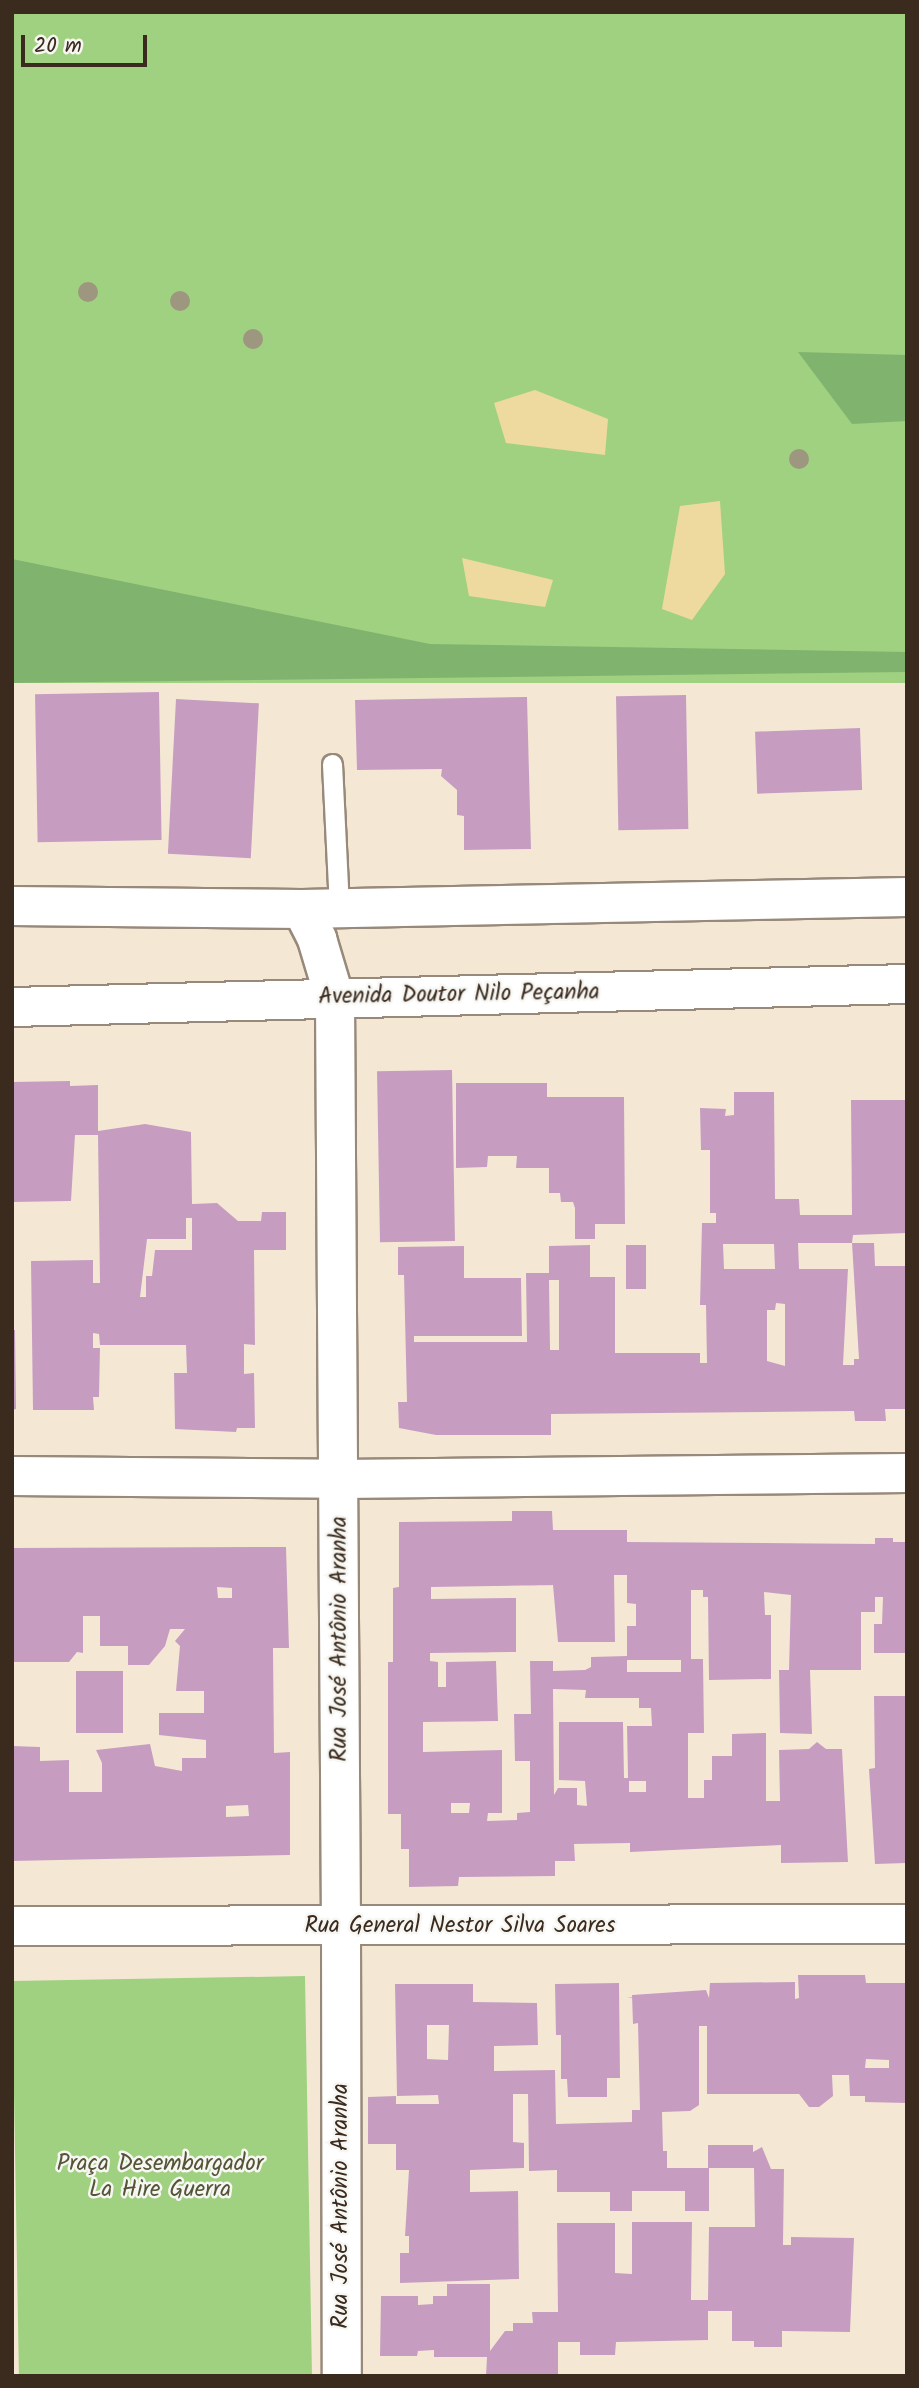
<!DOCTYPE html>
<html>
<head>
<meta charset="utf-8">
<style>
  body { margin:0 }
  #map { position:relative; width:919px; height:2388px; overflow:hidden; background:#f4e8d5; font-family:Kalam,sans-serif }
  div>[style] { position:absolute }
  .green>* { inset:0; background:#a0d180; transform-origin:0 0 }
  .forest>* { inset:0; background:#80b36e }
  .sand>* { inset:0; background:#eeda9e }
  .building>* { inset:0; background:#c69dc1; transform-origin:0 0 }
  .roads { filter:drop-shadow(2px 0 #98897a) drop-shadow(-2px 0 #98897a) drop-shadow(0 2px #98897a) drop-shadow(0 -2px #98897a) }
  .service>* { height:19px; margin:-9.5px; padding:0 9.5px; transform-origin:9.5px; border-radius:9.5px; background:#fff }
  .minor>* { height:38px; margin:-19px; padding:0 19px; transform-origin:19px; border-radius:19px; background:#fff }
  .tertiary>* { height:38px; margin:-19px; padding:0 19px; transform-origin:19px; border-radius:19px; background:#fff }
  .secondary>* { height:38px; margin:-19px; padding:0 19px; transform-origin:19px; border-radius:19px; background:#fff }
  .trees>* { width:20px; height:20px; margin:-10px; border-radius:50%; background:#9c977e }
  span { translate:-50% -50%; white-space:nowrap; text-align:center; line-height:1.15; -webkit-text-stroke:5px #f6f6f2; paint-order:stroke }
  .street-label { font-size:23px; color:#3b2a1e }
  .park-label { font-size:23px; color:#545436 }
  .frame { position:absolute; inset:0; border:14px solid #3b2a1e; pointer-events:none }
  .scale { position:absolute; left:21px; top:35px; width:126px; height:32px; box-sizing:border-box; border:4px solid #3b2a1e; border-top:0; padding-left:9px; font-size:21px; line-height:24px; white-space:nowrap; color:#3b2a1e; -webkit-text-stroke:5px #f6f6f2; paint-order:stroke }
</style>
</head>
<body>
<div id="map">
  <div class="green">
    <div style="left:12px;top:12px;width:895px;height:671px"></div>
    <div style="left:305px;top:1976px;width:400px;height:293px;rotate:89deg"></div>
  </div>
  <div class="forest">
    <div style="clip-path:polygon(798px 352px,907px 355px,907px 421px,852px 424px)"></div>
    <div style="clip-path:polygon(12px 559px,430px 644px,907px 652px,907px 672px,12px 683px)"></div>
  </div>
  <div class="sand">
    <div style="clip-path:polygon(535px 390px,608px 419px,605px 455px,506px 443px,494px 403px)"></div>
    <div style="clip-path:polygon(720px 501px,725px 574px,692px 620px,662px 609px,680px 506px)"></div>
    <div style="clip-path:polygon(462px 558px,553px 580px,545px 607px,469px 596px)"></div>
  </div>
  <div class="building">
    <div style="left:159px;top:692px;width:148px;height:124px;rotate:89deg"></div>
    <div style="left:686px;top:695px;width:134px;height:70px;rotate:89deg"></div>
    <div style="clip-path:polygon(527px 697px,531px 849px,464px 850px,464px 816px,457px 815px,457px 790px,441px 776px,442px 769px,357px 770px,355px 700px)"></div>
    <div style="left:176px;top:699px;width:83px;height:155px;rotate:3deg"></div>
    <div style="left:860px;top:728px;width:62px;height:105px;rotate:88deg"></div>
    <div style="left:452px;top:1070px;width:171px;height:75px;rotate:89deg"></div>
    <div style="clip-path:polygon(evenodd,70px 1081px,70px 1086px,98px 1085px,98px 1131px,145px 1124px,191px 1132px,192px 1204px,217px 1203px,238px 1221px,261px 1221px,262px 1212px,286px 1212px,286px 1250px,254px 1250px,255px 1345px,244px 1344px,244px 1374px,254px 1373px,255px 1428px,237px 1428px,236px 1432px,175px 1429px,174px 1373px,187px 1373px,186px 1345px,100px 1345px,99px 1334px,93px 1333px,93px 1348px,100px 1348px,99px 1397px,93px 1397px,94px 1410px,33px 1410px,31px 1261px,93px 1260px,93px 1283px,100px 1283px,98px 1135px,75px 1135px,71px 1201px,12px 1202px,12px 1082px,70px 1081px,186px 1218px,192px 1218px,192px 1250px,155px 1250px,152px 1276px,146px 1276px,146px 1297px,140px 1297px,147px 1239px,186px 1239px,186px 1218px)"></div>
    <div style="clip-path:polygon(456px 1083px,547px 1083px,547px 1097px,624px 1097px,625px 1224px,595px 1224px,595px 1239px,575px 1239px,575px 1208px,573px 1202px,561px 1202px,560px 1193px,549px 1193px,549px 1168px,516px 1168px,517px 1156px,488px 1156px,487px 1167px,456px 1168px)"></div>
    <div style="clip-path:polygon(evenodd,734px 1092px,774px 1092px,775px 1199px,799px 1199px,800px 1215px,852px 1215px,851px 1100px,907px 1100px,907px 1233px,853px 1235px,852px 1243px,798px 1243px,799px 1269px,848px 1269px,843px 1365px,854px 1365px,854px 1359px,859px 1359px,852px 1243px,874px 1243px,875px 1266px,907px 1266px,907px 1409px,885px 1409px,886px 1421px,855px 1421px,854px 1411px,551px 1414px,551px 1435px,436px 1435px,399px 1428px,398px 1402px,407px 1402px,404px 1275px,398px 1275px,398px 1247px,464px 1246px,464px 1278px,521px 1278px,522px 1336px,414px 1336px,414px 1342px,527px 1342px,526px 1273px,549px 1273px,549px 1246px,590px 1245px,590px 1277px,615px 1277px,615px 1353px,700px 1353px,700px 1363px,707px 1363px,706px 1305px,700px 1305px,702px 1223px,716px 1223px,716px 1213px,710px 1213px,710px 1150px,701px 1150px,700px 1108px,726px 1109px,725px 1116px,734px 1115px,734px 1092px,723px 1244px,774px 1244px,775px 1269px,724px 1269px,723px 1244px,734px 1092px,549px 1280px,559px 1280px,559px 1350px,550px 1350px,549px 1280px,734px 1092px,776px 1303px,785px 1304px,785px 1366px,767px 1361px,767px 1310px,775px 1310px,776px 1303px)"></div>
    <div style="left:626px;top:1245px;width:20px;height:44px"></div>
    <div style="clip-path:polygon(12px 1330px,15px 1330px,16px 1409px,12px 1410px)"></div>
    <div style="clip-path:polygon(evenodd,512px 1511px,552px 1511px,553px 1530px,627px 1530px,627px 1542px,875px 1544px,875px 1538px,893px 1538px,893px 1542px,907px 1542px,907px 1653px,874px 1653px,874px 1624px,882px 1624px,883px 1597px,875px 1597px,875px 1612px,861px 1612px,861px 1670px,810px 1670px,812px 1734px,780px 1733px,779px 1670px,789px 1670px,791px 1595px,764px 1592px,765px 1615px,771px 1615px,771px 1679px,709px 1680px,708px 1597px,703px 1597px,703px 1590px,691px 1590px,691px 1659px,703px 1659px,704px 1733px,688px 1733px,688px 1798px,704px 1798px,704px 1780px,712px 1780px,712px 1756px,732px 1756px,732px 1734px,766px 1733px,766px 1801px,780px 1801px,779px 1750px,809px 1749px,817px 1742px,826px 1749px,842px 1749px,848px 1862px,781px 1863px,781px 1845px,630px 1852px,630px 1843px,574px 1844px,575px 1861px,555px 1861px,555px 1876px,459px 1877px,458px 1886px,409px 1887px,409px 1849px,401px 1849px,401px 1814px,388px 1814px,388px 1662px,393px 1662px,393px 1588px,399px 1587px,399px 1522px,512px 1521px,512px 1511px,614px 1575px,627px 1575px,627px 1603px,636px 1604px,636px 1626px,627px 1626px,627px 1656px,591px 1657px,591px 1667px,585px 1670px,553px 1671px,553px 1661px,530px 1661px,531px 1714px,514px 1714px,515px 1761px,530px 1761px,530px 1812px,517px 1813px,517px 1820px,487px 1821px,488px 1813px,502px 1813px,502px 1750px,423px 1752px,423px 1722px,498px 1721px,496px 1661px,446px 1662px,446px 1687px,438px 1687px,438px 1662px,430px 1661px,430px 1653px,516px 1652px,516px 1598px,431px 1599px,431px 1587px,553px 1585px,558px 1642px,615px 1642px,614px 1575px,512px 1511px,627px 1660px,681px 1660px,681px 1672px,627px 1672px,627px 1660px,512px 1511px,553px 1689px,586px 1690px,585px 1698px,639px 1698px,639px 1708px,651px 1708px,652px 1726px,627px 1726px,628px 1778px,624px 1778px,623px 1722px,559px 1722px,559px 1780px,585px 1781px,587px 1806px,577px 1805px,577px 1788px,558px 1788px,554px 1795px,553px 1689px,512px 1511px,629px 1781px,646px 1781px,646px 1792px,629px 1792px,629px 1781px,512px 1511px,451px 1803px,470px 1803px,469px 1813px,451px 1813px,451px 1803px)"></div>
    <div style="clip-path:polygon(evenodd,286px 1547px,289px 1648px,273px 1648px,274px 1753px,290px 1752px,290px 1855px,12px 1861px,12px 1746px,40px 1747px,40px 1761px,69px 1760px,69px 1792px,102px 1792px,102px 1763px,96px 1750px,150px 1744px,155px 1766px,182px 1771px,182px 1758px,206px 1758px,206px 1740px,159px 1735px,159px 1713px,204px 1713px,204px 1691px,176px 1691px,180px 1646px,175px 1641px,185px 1629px,170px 1629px,165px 1646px,149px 1665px,128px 1665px,128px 1646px,100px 1646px,100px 1616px,83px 1616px,83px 1653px,77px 1652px,69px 1662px,12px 1662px,12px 1548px,286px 1547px,217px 1587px,232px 1588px,232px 1598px,218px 1598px,217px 1587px,286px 1547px,248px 1805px,249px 1816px,226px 1817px,226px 1806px,248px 1805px)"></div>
    <div style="left:76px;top:1671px;width:47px;height:62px"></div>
    <div style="clip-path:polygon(874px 1696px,907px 1696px,907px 1863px,875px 1864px,869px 1769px,875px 1768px)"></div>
    <div style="clip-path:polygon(evenodd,798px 1975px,865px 1975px,866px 1983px,907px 1983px,907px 2103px,865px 2102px,865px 2096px,850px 2096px,849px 2075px,832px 2075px,833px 2096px,819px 2107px,809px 2107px,799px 2094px,707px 2094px,707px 2026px,699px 2026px,699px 2105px,690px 2111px,662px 2112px,663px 2151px,667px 2151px,667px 2168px,708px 2168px,708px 2145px,753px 2145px,753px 2152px,762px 2147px,771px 2169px,784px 2169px,783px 2245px,791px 2245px,791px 2237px,854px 2238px,850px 2332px,782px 2331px,782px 2347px,754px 2347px,754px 2341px,732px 2341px,732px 2311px,708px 2311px,708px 2340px,616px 2342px,615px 2355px,580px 2355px,580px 2342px,558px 2342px,558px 2376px,486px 2376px,487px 2357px,434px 2357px,434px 2350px,418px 2351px,417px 2356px,380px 2356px,381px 2296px,418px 2296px,418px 2305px,433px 2304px,433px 2296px,447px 2296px,447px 2284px,490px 2284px,490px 2351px,505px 2331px,513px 2331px,513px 2323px,533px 2323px,532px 2312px,558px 2312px,557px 2223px,615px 2223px,615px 2273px,632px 2274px,632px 2222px,692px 2222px,691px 2300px,708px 2300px,709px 2227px,755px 2227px,754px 2168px,709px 2168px,709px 2211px,685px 2211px,685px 2191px,632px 2191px,632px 2211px,610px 2211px,610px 2192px,557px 2192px,557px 2170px,529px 2171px,528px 2094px,513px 2094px,513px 2142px,524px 2143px,524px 2168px,470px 2170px,470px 2192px,518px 2191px,519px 2279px,400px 2283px,400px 2253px,409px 2253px,409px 2236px,405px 2236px,409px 2170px,396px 2170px,396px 2144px,368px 2144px,368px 2097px,396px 2096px,396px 2104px,439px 2104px,438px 2095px,397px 2096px,395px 1984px,473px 1984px,473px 2002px,537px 2003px,538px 2045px,494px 2046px,494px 2071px,555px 2070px,556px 2124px,632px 2122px,632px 2110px,640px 2110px,638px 2023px,633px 2024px,632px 1995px,706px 1990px,709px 1998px,710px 1983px,795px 1982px,795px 1999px,799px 1998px,798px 1975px,427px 2025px,449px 2025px,448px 2060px,427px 2059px,427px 2025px,798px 1975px,866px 2059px,889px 2060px,889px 2068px,865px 2068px,866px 2059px)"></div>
    <div style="clip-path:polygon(619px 1983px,620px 2078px,607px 2078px,607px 2097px,568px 2097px,567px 2079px,561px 2079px,561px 2035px,556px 2035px,555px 1984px)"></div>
  </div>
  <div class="roads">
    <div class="service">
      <div style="left:332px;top:764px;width:144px;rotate:87.2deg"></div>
    </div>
    <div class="minor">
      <div style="left:341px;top:1927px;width:449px;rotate:89.9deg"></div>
    </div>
    <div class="tertiary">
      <div style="left:302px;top:909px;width:34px;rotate:63deg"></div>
      <div style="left:317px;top:939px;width:63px;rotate:73.3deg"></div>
      <div style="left:335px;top:999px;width:928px;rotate:89.63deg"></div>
      <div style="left:12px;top:1476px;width:328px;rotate:0.5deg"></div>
      <div style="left:340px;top:1479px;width:567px;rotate:-0.61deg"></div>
      <div style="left:12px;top:1926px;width:895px;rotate:-0.13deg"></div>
    </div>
    <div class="secondary">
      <div style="left:12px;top:906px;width:290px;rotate:0.6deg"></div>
      <div style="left:302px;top:909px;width:605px;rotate:-1.14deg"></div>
      <div style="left:12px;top:1007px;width:895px;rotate:-1.47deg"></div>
    </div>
  </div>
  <div class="trees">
    <div style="left:88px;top:292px"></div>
    <div style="left:180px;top:301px"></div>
    <div style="left:253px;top:339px"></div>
    <div style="left:799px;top:459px"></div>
  </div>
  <div class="street-label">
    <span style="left:459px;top:995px;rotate:-1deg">Avenida Doutor Nilo Peçanha</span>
    <span style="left:340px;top:1639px;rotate:-90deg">Rua José Antônio Aranha</span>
    <span style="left:460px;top:1926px">Rua General Nestor Silva Soares</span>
    <span style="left:341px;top:2206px;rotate:-90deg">Rua José Antônio Aranha</span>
  </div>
  <div class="park-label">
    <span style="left:160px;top:2177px">Praça Desembargador<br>La Hire Guerra</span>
  </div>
  <div class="frame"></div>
  <div class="scale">20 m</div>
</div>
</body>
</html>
